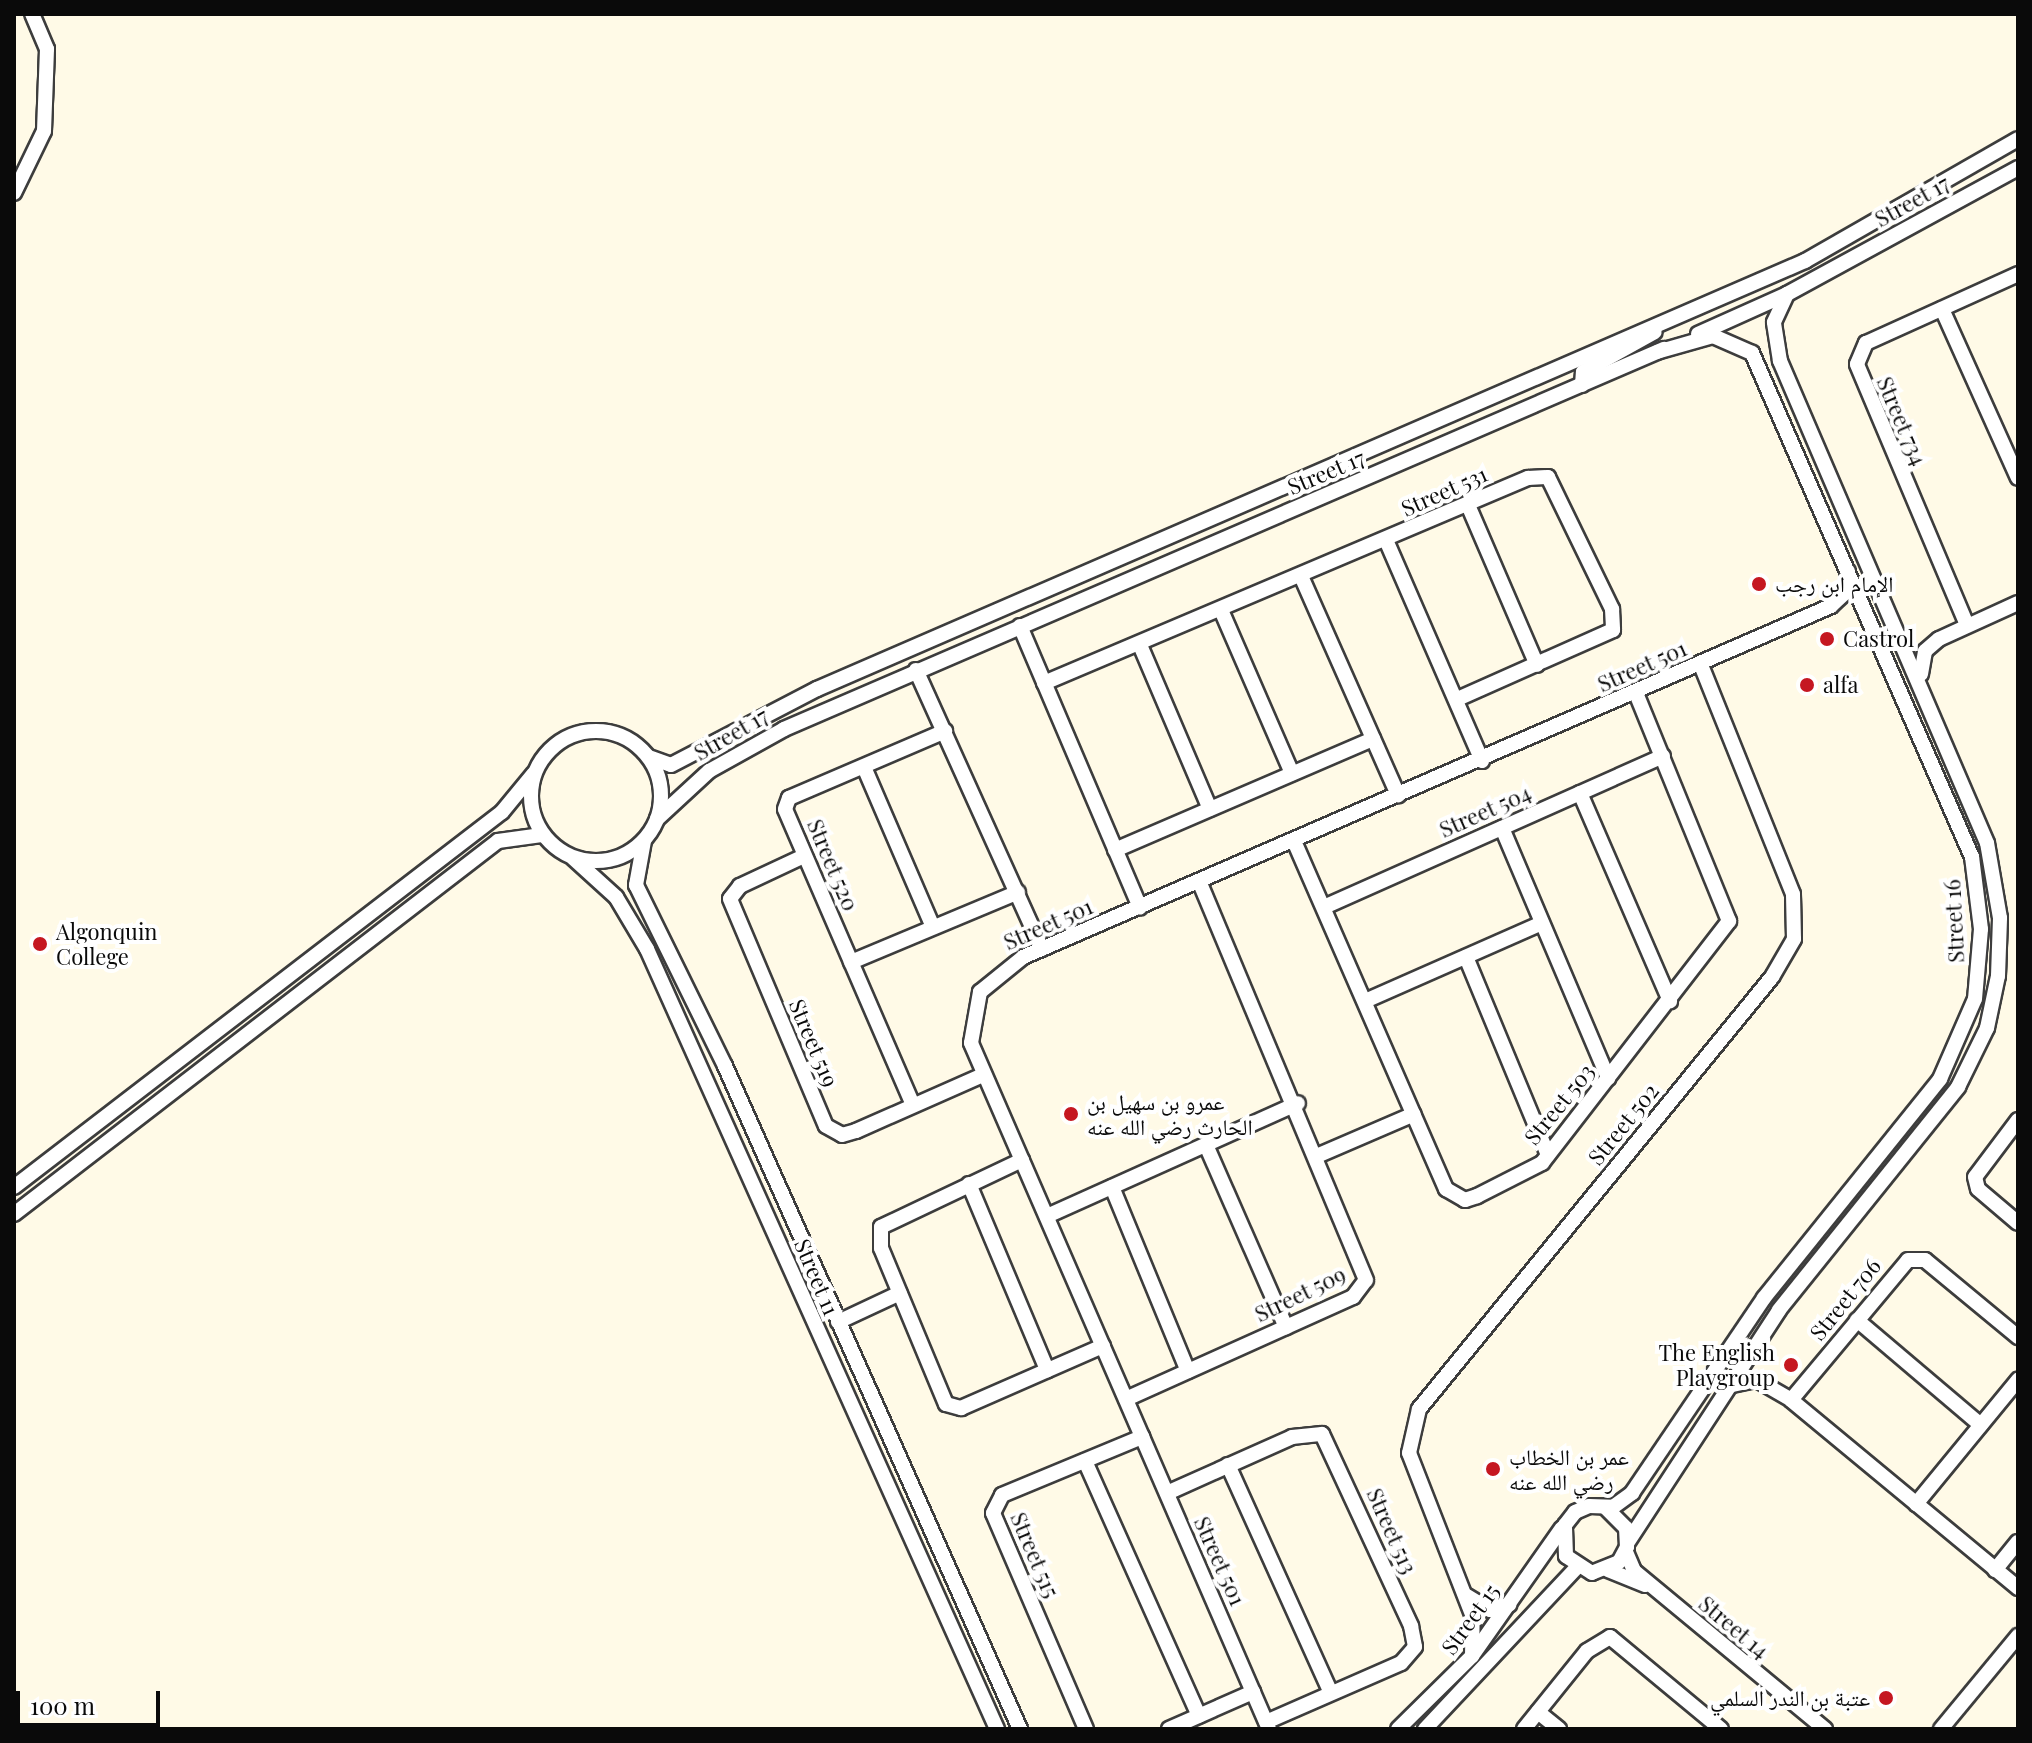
<!DOCTYPE html>
<html>
<head>
<meta charset="utf-8">
<style>
  body { margin:0 }
  #map { position:relative; width:2032px; height:1743px; overflow:hidden; background:#fffae7; font-family:"Playfair Display","Noto Naskh Arabic",serif }
  div>[style] { position:absolute }
  .roads { filter:drop-shadow(2px 0 #3d3d3d) drop-shadow(-2px 0 #3d3d3d) drop-shadow(0 2px #3d3d3d) drop-shadow(0 -2px #3d3d3d) }
  .minor>* { height:14px; margin:-7px; padding:0 7px; transform-origin:7px; border-radius:7px; background:#fff }
  .minor>.ring { margin:-7px; padding:0; box-sizing:content-box; background:none; border:14px solid #fff; border-radius:50% }
  .dots>* { width:22px; height:22px; translate:-50% -50%; box-sizing:border-box; border:4px solid #fff; border-radius:50% }
  span { translate:-50% -50%; white-space:nowrap; text-align:center; line-height:1.15; -webkit-text-stroke:8px #fff; paint-order:stroke }
  .street-label { font-size:22px; color:#0a0a0a }
  .poi-label { font-size:22px; color:#0a0a0a }
  .left { translate:0 -50%; text-align:left }
  .right { translate:-100% -50%; text-align:right }
  .frame { position:absolute; inset:0; border:16px solid #0a0a0a; pointer-events:none }
  .scale { position:absolute; left:16px; top:1691px; width:144px; height:36px; box-sizing:border-box; border:4px solid #0a0a0a; border-top:0; padding-left:10px; font-size:24px; line-height:28px; white-space:nowrap; color:#0a0a0a; -webkit-text-stroke:6px #fff; paint-order:stroke }
</style>
</head>
<body>
<div id="map">
  <div class="roads">
    <div class="minor">
      <div style="left:14px;top:193px;width:69px;rotate:-64.2deg"></div>
      <div style="left:44px;top:131px;width:82px;rotate:-87.9deg"></div>
      <div style="left:47px;top:49px;width:38px;rotate:-113deg"></div>
      <div style="left:1942px;top:309px;width:185px;rotate:65.8deg"></div>
      <div style="left:1698px;top:334px;width:98px;rotate:-24.2deg"></div>
      <div style="left:1787px;top:294px;width:263px;rotate:-28.6deg"></div>
      <div style="left:1582px;top:385px;width:13px;rotate:-86deg"></div>
      <div style="left:1583px;top:372px;width:82px;rotate:-29.1deg"></div>
      <div style="left:1468px;top:505px;width:174px;rotate:66.7deg"></div>
      <div style="left:1386px;top:540px;width:241px;rotate:66.5deg"></div>
      <div style="left:1301px;top:576px;width:240px;rotate:66.1deg"></div>
      <div style="left:1221px;top:610px;width:178px;rotate:66.5deg"></div>
      <div style="left:1967px;top:625px;width:283px;rotate:-112.9deg"></div>
      <div style="left:1857px;top:364px;width:23px;rotate:-67deg"></div>
      <div style="left:1866px;top:343px;width:167px;rotate:-24.4deg"></div>
      <div style="left:1020px;top:626px;width:306px;rotate:66.9deg"></div>
      <div style="left:1140px;top:645px;width:178px;rotate:66.9deg"></div>
      <div style="left:916px;top:670px;width:306px;rotate:65.7deg"></div>
      <div style="left:1921px;top:674px;width:23px;rotate:-80deg"></div>
      <div style="left:1925px;top:651px;width:18px;rotate:-41deg"></div>
      <div style="left:1939px;top:639px;width:87px;rotate:-24.5deg"></div>
      <div style="left:1044px;top:683px;width:526px;rotate:-22.96deg"></div>
      <div style="left:1528px;top:478px;width:20px;rotate:-3deg"></div>
      <div style="left:1548px;top:477px;width:147px;rotate:64.1deg"></div>
      <div style="left:1612px;top:609px;width:21px;rotate:87deg"></div>
      <div style="left:1613px;top:630px;width:171px;rotate:156.1deg"></div>
      <div class="ring" style="left:531px;top:731px;width:116px;height:116px"></div>
      <div style="left:649px;top:757px;width:23px;rotate:20deg"></div>
      <div style="left:671px;top:765px;width:165px;rotate:-27.5deg"></div>
      <div style="left:817px;top:689px;width:1077px;rotate:-23.42deg"></div>
      <div style="left:1805px;top:261px;width:245px;rotate:-29.8deg"></div>
      <div style="left:864px;top:767px;width:174px;rotate:66.7deg"></div>
      <div style="left:1580px;top:793px;width:227px;rotate:66.6deg"></div>
      <div style="left:657px;top:819px;width:71px;rotate:-42.7deg"></div>
      <div style="left:709px;top:771px;width:86px;rotate:-29.2deg"></div>
      <div style="left:784px;top:729px;width:959px;rotate:-23.36deg"></div>
      <div style="left:1502px;top:828px;width:272px;rotate:67deg"></div>
      <div style="left:644px;top:841px;width:45px;rotate:100.3deg"></div>
      <div style="left:636px;top:885px;width:202px;rotate:63.8deg"></div>
      <div style="left:725px;top:1066px;width:726px;rotate:66.01deg"></div>
      <div style="left:1294px;top:841px;width:380px;rotate:66.4deg"></div>
      <div style="left:1446px;top:1189px;width:22px;rotate:30deg"></div>
      <div style="left:1465px;top:1200px;width:13px;rotate:-18deg"></div>
      <div style="left:1477px;top:1196px;width:73px;rotate:-26.9deg"></div>
      <div style="left:1542px;top:1163px;width:306px;rotate:-52.3deg"></div>
      <div style="left:1729px;top:921px;width:246px;rotate:-112.2deg"></div>
      <div style="left:1115px;top:850px;width:281px;rotate:-23.3deg"></div>
      <div style="left:804px;top:856px;width:71px;rotate:154.9deg"></div>
      <div style="left:740px;top:886px;width:16px;rotate:128deg"></div>
      <div style="left:730px;top:899px;width:246px;rotate:67.1deg"></div>
      <div style="left:826px;top:1126px;width:18px;rotate:29deg"></div>
      <div style="left:842px;top:1135px;width:15px;rotate:-16deg"></div>
      <div style="left:856px;top:1131px;width:139px;rotate:-23.8deg"></div>
      <div style="left:573px;top:858px;width:58px;rotate:42.2deg"></div>
      <div style="left:616px;top:897px;width:61px;rotate:59.2deg"></div>
      <div style="left:647px;top:949px;width:855px;rotate:65.83deg"></div>
      <div style="left:1324px;top:907px;width:371px;rotate:-24deg"></div>
      <div style="left:1466px;top:957px;width:214px;rotate:67.5deg"></div>
      <div style="left:851px;top:962px;width:181px;rotate:-22.7deg"></div>
      <div style="left:1365px;top:1001px;width:193px;rotate:-23.8deg"></div>
      <div style="left:913px;top:1105px;width:322px;rotate:-113.4deg"></div>
      <div style="left:785px;top:809px;width:12px;rotate:-70deg"></div>
      <div style="left:789px;top:798px;width:170px;rotate:-23.2deg"></div>
      <div style="left:2018px;top:1120px;width:71px;rotate:127deg"></div>
      <div style="left:1975px;top:1177px;width:12px;rotate:76deg"></div>
      <div style="left:1978px;top:1189px;width:52px;rotate:40.4deg"></div>
      <div style="left:1206px;top:1145px;width:199px;rotate:66.3deg"></div>
      <div style="left:1319px;top:1155px;width:103px;rotate:-23.3deg"></div>
      <div style="left:1022px;top:1160px;width:156px;rotate:154.6deg"></div>
      <div style="left:881px;top:1227px;width:21px;rotate:90deg"></div>
      <div style="left:881px;top:1248px;width:169px;rotate:67.4deg"></div>
      <div style="left:946px;top:1404px;width:16px;rotate:15deg"></div>
      <div style="left:961px;top:1408px;width:155px;rotate:-23.6deg"></div>
      <div style="left:969px;top:1184px;width:202px;rotate:67.2deg"></div>
      <div style="left:14px;top:1187px;width:615px;rotate:-37.54deg"></div>
      <div style="left:502px;top:812px;width:50px;rotate:-50.6deg"></div>
      <div style="left:1112px;top:1187px;width:199px;rotate:67.6deg"></div>
      <div style="left:14px;top:1214px;width:611px;rotate:-37.62deg"></div>
      <div style="left:498px;top:841px;width:44px;rotate:-7.8deg"></div>
      <div style="left:1047px;top:1216px;width:275px;rotate:-24.2deg"></div>
      <div style="left:1857px;top:1320px;width:162px;rotate:40.3deg"></div>
      <div style="left:838px;top:1322px;width:68px;rotate:-25.1deg"></div>
      <div style="left:1728px;top:1386px;width:30px;rotate:-12deg"></div>
      <div style="left:1757px;top:1380px;width:39px;rotate:30deg"></div>
      <div style="left:1791px;top:1400px;width:295px;rotate:39.6deg"></div>
      <div style="left:1126px;top:1399px;width:249px;rotate:-24.2deg"></div>
      <div style="left:1353px;top:1297px;width:21px;rotate:-53deg"></div>
      <div style="left:1366px;top:1280px;width:430px;rotate:-112.7deg"></div>
      <div style="left:1791px;top:1400px;width:182px;rotate:-50.1deg"></div>
      <div style="left:1908px;top:1260px;width:17px"></div>
      <div style="left:1925px;top:1260px;width:121px;rotate:39.6deg"></div>
      <div style="left:1085px;top:1461px;width:279px;rotate:65.9deg"></div>
      <div style="left:1228px;top:1465px;width:250px;rotate:65.7deg"></div>
      <div style="left:1167px;top:1493px;width:137px;rotate:-24.1deg"></div>
      <div style="left:1292px;top:1437px;width:30px;rotate:-6deg"></div>
      <div style="left:1322px;top:1434px;width:212px;rotate:65.1deg"></div>
      <div style="left:1411px;top:1626px;width:21px;rotate:79deg"></div>
      <div style="left:1415px;top:1647px;width:21px;rotate:131deg"></div>
      <div style="left:1401px;top:1663px;width:147px;rotate:156.4deg"></div>
      <div style="left:1916px;top:1504px;width:161px;rotate:-50.6deg"></div>
      <div style="left:1605px;top:1507px;width:30px;rotate:45deg"></div>
      <div style="left:1626px;top:1528px;width:19px;rotate:87deg"></div>
      <div style="left:1627px;top:1547px;width:17px;rotate:118deg"></div>
      <div style="left:1619px;top:1562px;width:29px;rotate:158deg"></div>
      <div style="left:1592px;top:1573px;width:31px;rotate:-147deg"></div>
      <div style="left:1566px;top:1556px;width:31px;rotate:-92deg"></div>
      <div style="left:1565px;top:1525px;width:16px;rotate:-52deg"></div>
      <div style="left:1575px;top:1512px;width:15px;rotate:-23deg"></div>
      <div style="left:1589px;top:1506px;width:24px;rotate:2deg"></div>
      <div style="left:1613px;top:1507px;width:24px;rotate:-36deg"></div>
      <div style="left:1632px;top:1493px;width:235px;rotate:-55.9deg"></div>
      <div style="left:1764px;top:1298px;width:281px;rotate:-51.2deg"></div>
      <div style="left:1940px;top:1079px;width:87px;rotate:-66.4deg"></div>
      <div style="left:1975px;top:999px;width:70px;rotate:-85.1deg"></div>
      <div style="left:1981px;top:929px;width:73px;rotate:-97.1deg"></div>
      <div style="left:1972px;top:857px;width:550px;rotate:-113.58deg"></div>
      <div style="left:1752px;top:353px;width:43px;rotate:-156.4deg"></div>
      <div style="left:1713px;top:336px;width:58px;rotate:164.1deg"></div>
      <div style="left:1628px;top:1542px;width:277px;rotate:-56.9deg"></div>
      <div style="left:1779px;top:1310px;width:286px;rotate:-51.2deg"></div>
      <div style="left:1958px;top:1087px;width:66px;rotate:-63.8deg"></div>
      <div style="left:1987px;top:1028px;width:53px;rotate:-78.1deg"></div>
      <div style="left:1998px;top:976px;width:58px;rotate:-88deg"></div>
      <div style="left:2000px;top:918px;width:76px;rotate:-99.8deg"></div>
      <div style="left:1987px;top:843px;width:525px;rotate:-113.24deg"></div>
      <div style="left:1780px;top:361px;width:39px;rotate:-99deg"></div>
      <div style="left:1774px;top:322px;width:31px;rotate:-65deg"></div>
      <div style="left:1626px;top:1552px;width:21px;rotate:67deg"></div>
      <div style="left:1634px;top:1571px;width:248px;rotate:39.6deg"></div>
      <div style="left:1608px;top:1570px;width:40px;rotate:22deg"></div>
      <div style="left:1995px;top:1570px;width:36px;rotate:-51deg"></div>
      <div style="left:1467px;top:1596px;width:27px;rotate:31deg"></div>
      <div style="left:1490px;top:1610px;width:20px;rotate:-15deg"></div>
      <div style="left:1472px;top:1656px;width:39px;rotate:-89deg"></div>
      <div style="left:1473px;top:1617px;width:176px;rotate:-111.3deg"></div>
      <div style="left:1409px;top:1453px;width:45px;rotate:-77.2deg"></div>
      <div style="left:1419px;top:1409px;width:558px;rotate:-50.75deg"></div>
      <div style="left:1772px;top:977px;width:44px;rotate:-59.9deg"></div>
      <div style="left:1794px;top:939px;width:45px;rotate:-91.3deg"></div>
      <div style="left:1793px;top:894px;width:249px;rotate:-111.9deg"></div>
      <div style="left:1538px;top:1712px;width:27px;rotate:39deg"></div>
      <div style="left:1086px;top:1729px;width:235px;rotate:-113.3deg"></div>
      <div style="left:993px;top:1513px;width:20px;rotate:-63deg"></div>
      <div style="left:1002px;top:1495px;width:152px;rotate:-22.5deg"></div>
      <div style="left:1169px;top:1729px;width:92px;rotate:-23.8deg"></div>
      <div style="left:1269px;top:1729px;width:748px;rotate:-113.48deg"></div>
      <div style="left:971px;top:1043px;width:52px;rotate:-80deg"></div>
      <div style="left:980px;top:992px;width:55px;rotate:-39.1deg"></div>
      <div style="left:1023px;top:957px;width:881px;rotate:-23.48deg"></div>
      <div style="left:1831px;top:606px;width:21px;rotate:-43deg"></div>
      <div style="left:1846px;top:592px;width:21px;rotate:-85deg"></div>
      <div style="left:1398px;top:1729px;width:104px;rotate:-44.6deg"></div>
      <div style="left:1472px;top:1656px;width:156px;rotate:-54.9deg"></div>
      <div style="left:1425px;top:1729px;width:222px;rotate:-46.8deg"></div>
      <div style="left:1524px;top:1729px;width:100px;rotate:-51.1deg"></div>
      <div style="left:1587px;top:1651px;width:27px;rotate:-31deg"></div>
      <div style="left:1610px;top:1637px;width:144px;rotate:39.7deg"></div>
      <div style="left:1941px;top:1729px;width:121px;rotate:-50.4deg"></div>
    </div>
  </div>
  <div class="dots">
    <div style="left:1759px;top:584px;background:#c51721"></div>
    <div style="left:1827px;top:639px;background:#c51721"></div>
    <div style="left:1807px;top:685px;background:#c51721"></div>
    <div style="left:40px;top:944px;background:#c51721"></div>
    <div style="left:1071px;top:1114px;background:#c51721"></div>
    <div style="left:1791px;top:1365px;background:#c51721"></div>
    <div style="left:1493px;top:1469px;background:#c51721"></div>
    <div style="left:1886px;top:1698px;background:#c51721"></div>
  </div>
  <div class="street-label">
    <span style="left:1912px;top:201px;rotate:-29deg">Street 17</span>
    <span style="left:1902px;top:421px;rotate:67deg">Street 734</span>
    <span style="left:1326px;top:472px;rotate:-23deg">Street 17</span>
    <span style="left:1444px;top:491px;rotate:-24deg">Street 531</span>
    <span style="left:1642px;top:666px;rotate:-24deg">Street 501</span>
    <span style="left:731px;top:734px;rotate:-30deg">Street 17</span>
    <span style="left:1485px;top:811px;rotate:-24deg">Street 504</span>
    <span style="left:833px;top:865px;rotate:67deg">Street 520</span>
    <span style="left:1954px;top:921px;rotate:-93deg">Street 16</span>
    <span style="left:1048px;top:924px;rotate:-24deg">Street 501</span>
    <span style="left:814px;top:1043px;rotate:67deg">Street 519</span>
    <span style="left:1559px;top:1104px;rotate:-51deg">Street 503</span>
    <span style="left:1623px;top:1124px;rotate:-51deg">Street 502</span>
    <span style="left:817px;top:1277px;rotate:67deg">Street 11</span>
    <span style="left:1300px;top:1294px;rotate:-26deg">Street 509</span>
    <span style="left:1845px;top:1299px;rotate:-51deg">Street 706</span>
    <span style="left:1392px;top:1531px;rotate:66deg">Street 513</span>
    <span style="left:1035px;top:1555px;rotate:67deg">Street 515</span>
    <span style="left:1220px;top:1561px;rotate:66deg">Street 501</span>
    <span style="left:1470px;top:1619px;rotate:-54deg">Street 15</span>
    <span style="left:1734px;top:1627px;rotate:40deg">Street 14</span>
  </div>
  <div class="poi-label">
    <span class="left" style="left:1775px;top:584px">الإمام ابن رجب</span>
    <span class="left" style="left:1843px;top:639px">Castrol</span>
    <span class="left" style="left:1823px;top:685px">alfa</span>
    <span class="left" style="left:56px;top:944px">Algonquin<br>College</span>
    <span class="left" style="left:1087px;top:1114px">عمرو بن سهيل بن<br>الحارث رضي الله عنه</span>
    <span class="right" style="left:1775px;top:1365px">The English<br>Playgroup</span>
    <span class="left" style="left:1509px;top:1469px">عمر بن الخطاب<br>رضي الله عنه</span>
    <span class="right" style="left:1870px;top:1698px">عتبة بن الندر السلمي</span>
  </div>
  <div class="frame"></div>
  <div class="scale">100 m</div>
</div>
</body>
</html>
